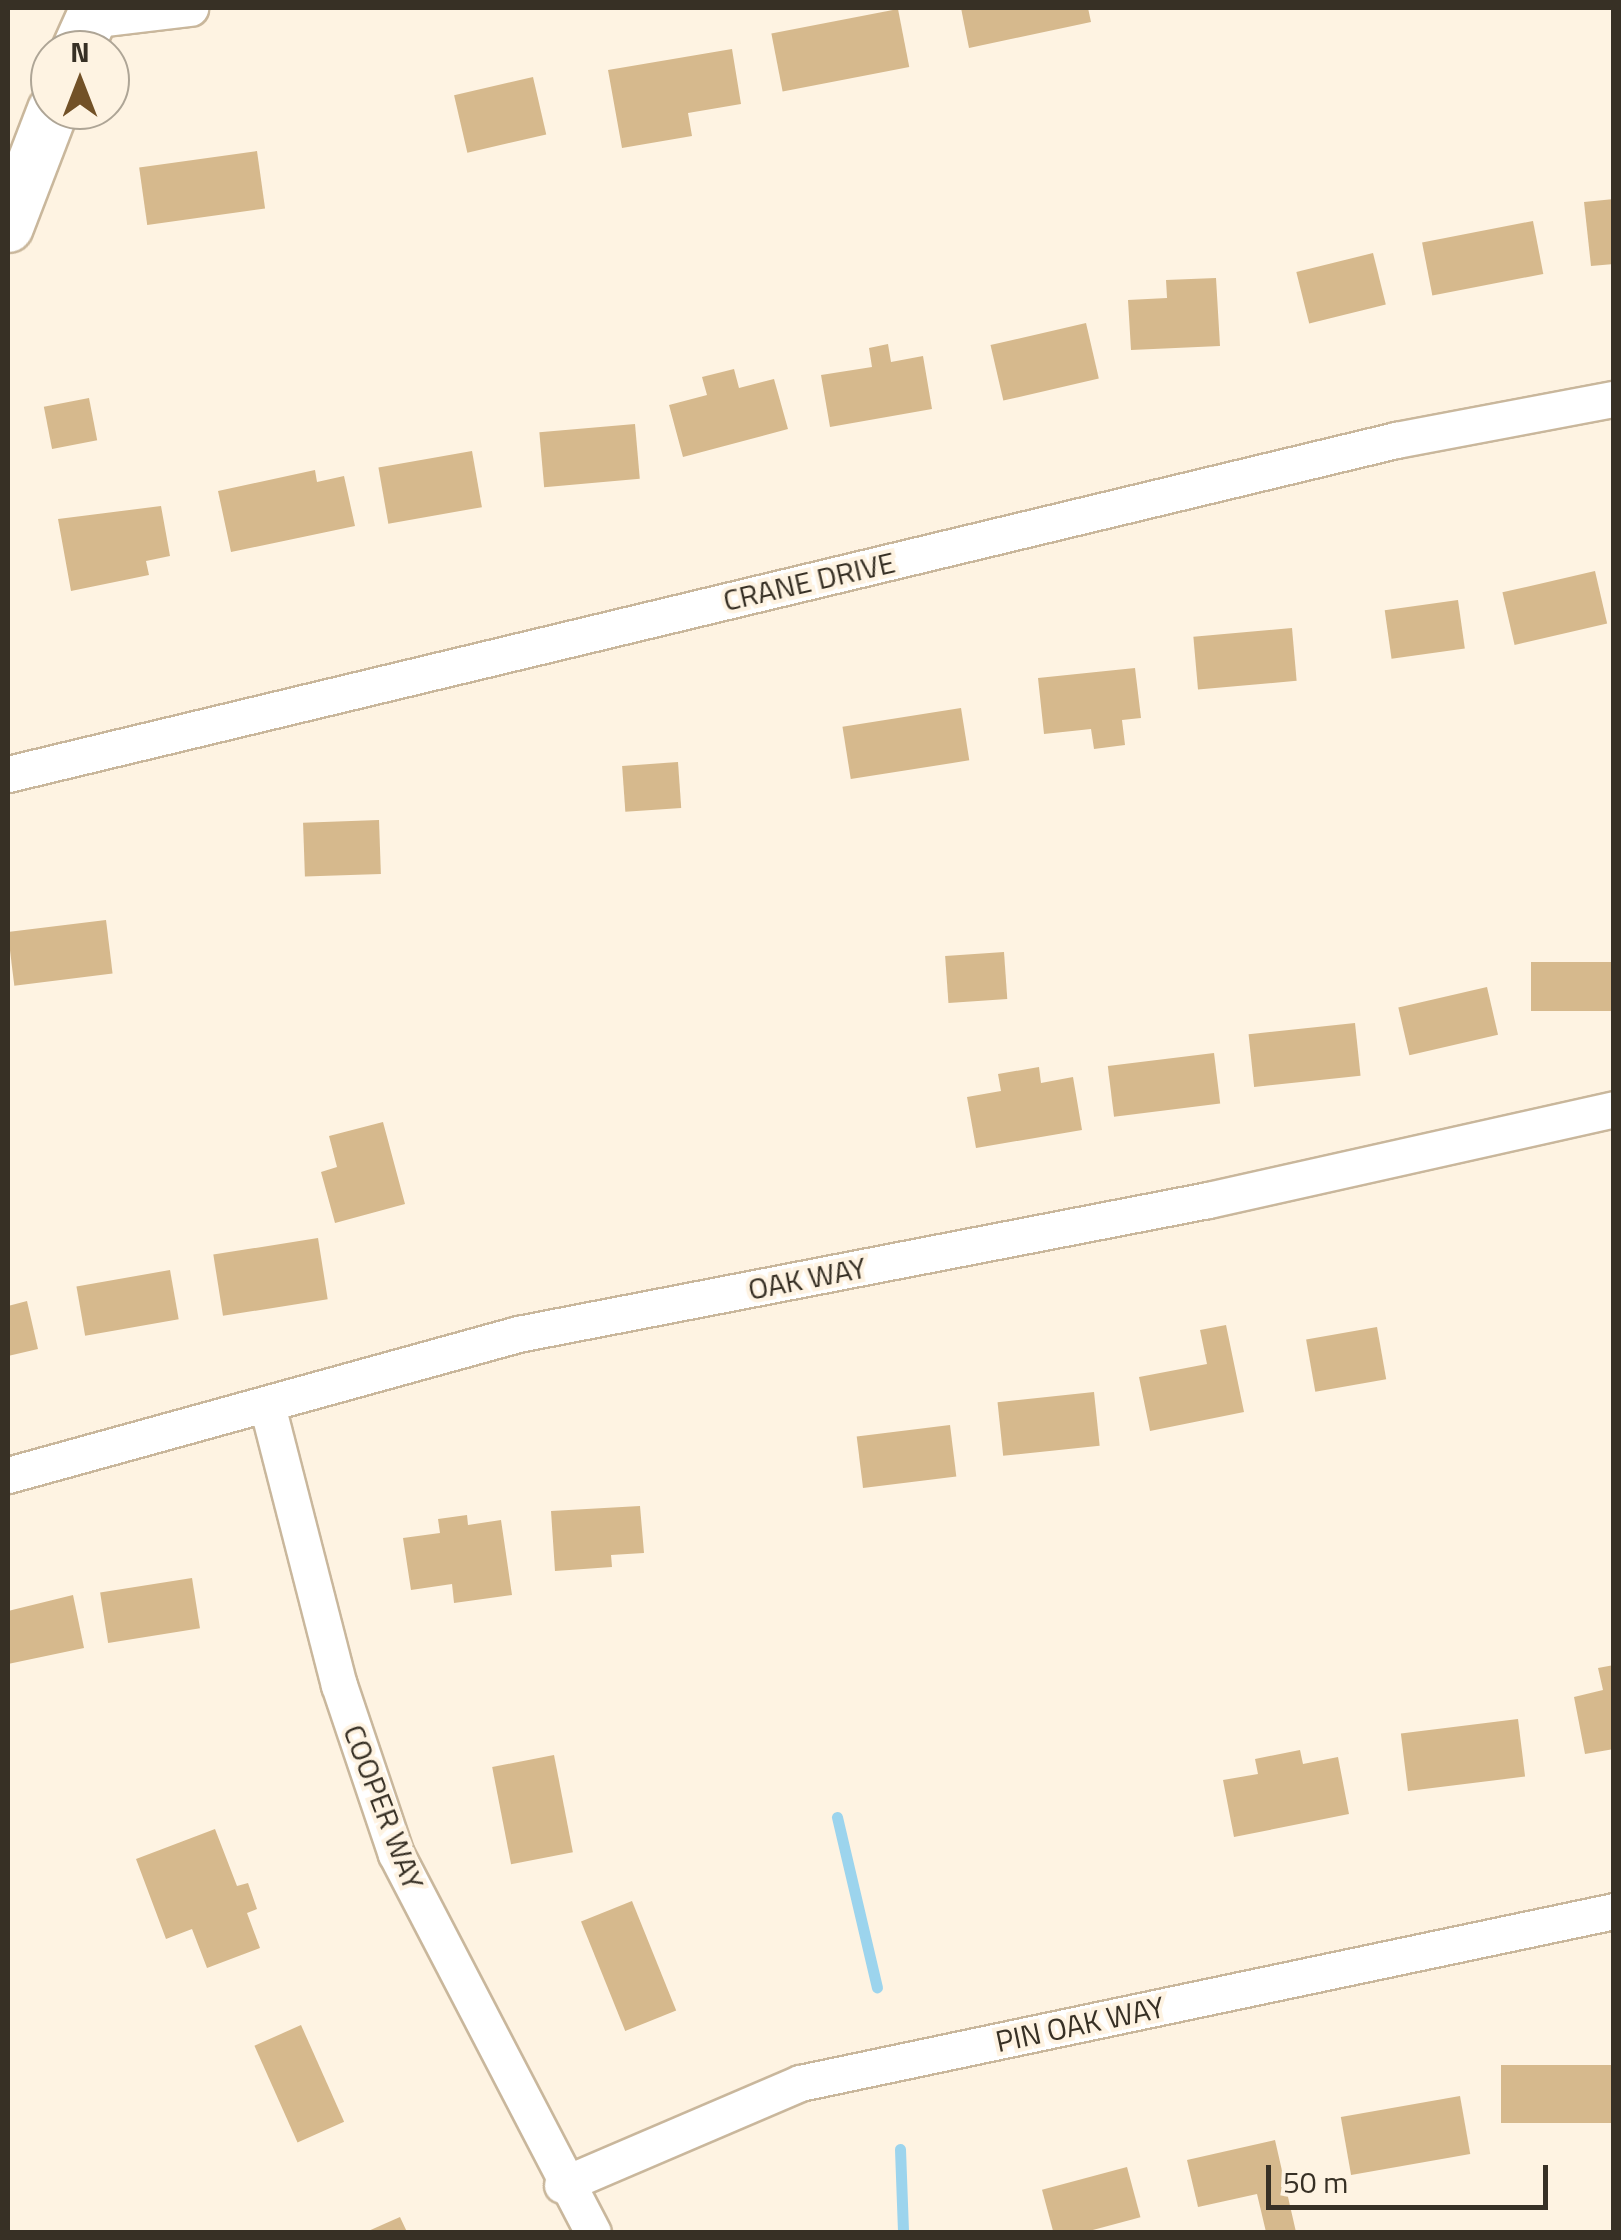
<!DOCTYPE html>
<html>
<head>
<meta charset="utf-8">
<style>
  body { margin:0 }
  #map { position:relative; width:1621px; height:2240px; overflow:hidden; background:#fef3e2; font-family:"Titillium Web",sans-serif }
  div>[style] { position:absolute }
  .stream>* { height:11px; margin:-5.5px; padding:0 5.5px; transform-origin:5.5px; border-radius:5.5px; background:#9cd4ed }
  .building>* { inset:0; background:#d6b98d; transform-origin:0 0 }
  .roads { filter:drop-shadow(2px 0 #c9b79c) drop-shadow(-2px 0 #c9b79c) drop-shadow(0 2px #c9b79c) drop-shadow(0 -2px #c9b79c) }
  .street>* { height:35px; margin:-17.5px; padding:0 17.5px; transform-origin:17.5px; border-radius:17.5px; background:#fff }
  .secondary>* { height:50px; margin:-25px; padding:0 25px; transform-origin:25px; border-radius:25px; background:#fff }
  span { translate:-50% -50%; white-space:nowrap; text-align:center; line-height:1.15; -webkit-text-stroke:8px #fef3e2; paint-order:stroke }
  .street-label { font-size:30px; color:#373025 }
  .frame { position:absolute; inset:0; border:10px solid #373025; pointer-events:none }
  .north { position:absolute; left:30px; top:30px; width:100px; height:100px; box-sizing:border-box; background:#fef3e2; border:2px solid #aea596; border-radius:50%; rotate:0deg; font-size:28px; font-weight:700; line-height:40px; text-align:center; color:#373025 }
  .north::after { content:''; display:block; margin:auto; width:35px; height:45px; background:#725127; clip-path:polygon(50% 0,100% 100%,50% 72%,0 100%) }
  .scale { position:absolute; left:1266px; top:2165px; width:282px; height:45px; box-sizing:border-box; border:5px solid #373025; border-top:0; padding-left:12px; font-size:30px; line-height:35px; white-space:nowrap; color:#373025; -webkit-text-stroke:8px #fef3e2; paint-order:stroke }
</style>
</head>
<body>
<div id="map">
  <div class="stream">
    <div style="left:837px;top:1817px;width:175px;rotate:76.8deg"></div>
    <div style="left:900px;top:2149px;width:83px;rotate:87.9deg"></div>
  </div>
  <div class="building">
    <div style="clip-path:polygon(961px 8px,1088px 8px,1091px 22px,969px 48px)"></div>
    <div style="left:898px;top:9px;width:59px;height:129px;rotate:79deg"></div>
    <div style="clip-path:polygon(732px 49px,741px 104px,688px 113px,692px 136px,622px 148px,608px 70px)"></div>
    <div style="left:533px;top:77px;width:59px;height:81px;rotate:77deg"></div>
    <div style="left:257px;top:151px;width:58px;height:119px;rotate:82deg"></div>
    <div style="clip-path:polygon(1614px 199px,1614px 264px,1591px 266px,1584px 202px)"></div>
    <div style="left:1533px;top:221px;width:54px;height:113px;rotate:79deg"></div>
    <div style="left:1373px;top:253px;width:53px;height:79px;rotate:76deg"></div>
    <div style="clip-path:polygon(1216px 278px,1220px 346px,1131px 350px,1128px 300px,1167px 298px,1166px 280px)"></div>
    <div style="left:1086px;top:323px;width:57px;height:98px;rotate:77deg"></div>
    <div style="clip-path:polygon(888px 344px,891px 362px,923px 356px,932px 409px,830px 427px,821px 375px,872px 367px,869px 348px)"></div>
    <div style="clip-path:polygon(734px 369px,739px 388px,774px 379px,788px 429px,683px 457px,669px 405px,707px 395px,702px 377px)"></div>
    <div style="left:89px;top:398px;width:43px;height:46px;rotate:79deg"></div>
    <div style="left:635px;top:424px;width:55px;height:96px;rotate:85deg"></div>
    <div style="left:472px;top:451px;width:57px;height:95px;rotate:80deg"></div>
    <div style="clip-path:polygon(315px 470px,317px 482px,344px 476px,355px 526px,231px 552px,218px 491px)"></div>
    <div style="clip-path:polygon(161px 506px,170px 556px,146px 561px,149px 575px,71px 591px,58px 519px)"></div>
    <div style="left:1595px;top:571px;width:54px;height:95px;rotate:77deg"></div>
    <div style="left:1458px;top:600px;width:49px;height:74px;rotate:82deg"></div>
    <div style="left:1292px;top:628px;width:53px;height:99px;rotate:85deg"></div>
    <div style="clip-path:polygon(1135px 668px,1141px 718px,1122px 720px,1125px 745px,1094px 749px,1091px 729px,1044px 734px,1038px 678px)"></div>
    <div style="left:961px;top:708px;width:53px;height:120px;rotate:81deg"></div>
    <div style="left:678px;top:762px;width:46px;height:56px;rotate:86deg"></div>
    <div style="left:379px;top:820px;width:54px;height:76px;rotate:88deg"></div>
    <div style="left:106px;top:920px;width:54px;height:99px;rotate:83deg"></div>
    <div style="left:1004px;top:952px;width:47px;height:59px;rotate:86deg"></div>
    <div style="left:1614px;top:962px;width:49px;height:83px;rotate:90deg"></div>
    <div style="left:1487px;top:987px;width:49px;height:91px;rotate:77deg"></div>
    <div style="left:1355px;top:1023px;width:53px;height:107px;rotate:84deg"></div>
    <div style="left:1214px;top:1053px;width:51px;height:107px;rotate:83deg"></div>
    <div style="clip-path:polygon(1039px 1067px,1041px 1083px,1073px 1077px,1082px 1130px,976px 1148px,967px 1097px,1001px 1091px,998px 1074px)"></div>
    <div style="clip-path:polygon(383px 1122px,405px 1204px,335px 1223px,321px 1172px,337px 1167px,329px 1136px)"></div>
    <div style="left:318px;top:1238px;width:62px;height:106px;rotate:81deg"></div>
    <div style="left:170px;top:1270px;width:50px;height:95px;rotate:80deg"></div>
    <div style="clip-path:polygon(27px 1301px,38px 1349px,8px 1356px,8px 1306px)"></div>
    <div style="clip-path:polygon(1226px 1325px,1244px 1412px,1150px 1431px,1139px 1377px,1207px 1364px,1200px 1330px)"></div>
    <div style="left:1377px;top:1327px;width:53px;height:72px;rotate:80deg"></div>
    <div style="left:1094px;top:1392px;width:54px;height:97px;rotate:84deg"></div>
    <div style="left:950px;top:1425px;width:52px;height:94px;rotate:83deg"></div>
    <div style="clip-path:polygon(640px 1506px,644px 1553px,611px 1555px,612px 1567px,555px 1571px,551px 1511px)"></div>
    <div style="clip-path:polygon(467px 1515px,468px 1525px,501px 1520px,512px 1595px,454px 1603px,452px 1584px,411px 1590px,403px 1538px,440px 1533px,438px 1519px)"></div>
    <div style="left:192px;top:1578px;width:51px;height:93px;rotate:81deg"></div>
    <div style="clip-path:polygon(73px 1595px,84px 1648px,8px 1664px,8px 1611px)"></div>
    <div style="clip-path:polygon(1614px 1665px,1614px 1749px,1585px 1754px,1574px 1697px,1603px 1690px,1598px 1668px)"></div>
    <div style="left:1518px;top:1719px;width:58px;height:118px;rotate:83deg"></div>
    <div style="clip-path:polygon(1300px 1750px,1303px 1764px,1338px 1757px,1349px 1814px,1234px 1837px,1223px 1780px,1258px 1774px,1255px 1759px)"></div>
    <div style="left:554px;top:1755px;width:99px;height:63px;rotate:79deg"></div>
    <div style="clip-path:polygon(215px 1829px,237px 1886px,248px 1883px,257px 1909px,247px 1913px,260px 1948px,207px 1968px,192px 1929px,166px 1939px,136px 1859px)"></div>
    <div style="left:632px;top:1901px;width:118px;height:55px;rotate:68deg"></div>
    <div style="left:301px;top:2025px;width:106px;height:51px;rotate:66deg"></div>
    <div style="left:1614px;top:2065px;width:58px;height:113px;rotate:90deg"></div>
    <div style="left:1460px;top:2096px;width:59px;height:121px;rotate:80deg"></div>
    <div style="clip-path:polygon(1275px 2140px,1296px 2232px,1266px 2232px,1257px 2194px,1198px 2207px,1187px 2160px)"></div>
    <div style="left:1127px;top:2167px;width:52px;height:88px;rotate:75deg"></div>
    <div style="clip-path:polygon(400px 2217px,407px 2232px,366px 2232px)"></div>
  </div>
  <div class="roads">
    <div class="street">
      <div style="left:88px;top:20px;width:103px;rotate:-6.7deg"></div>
      <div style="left:8px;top:774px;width:1428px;rotate:-13.53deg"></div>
      <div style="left:1396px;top:440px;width:222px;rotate:-10.7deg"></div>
      <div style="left:268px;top:1409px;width:285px;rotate:75.6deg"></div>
      <div style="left:339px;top:1685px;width:178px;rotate:71.4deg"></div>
      <div style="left:396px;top:1854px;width:426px;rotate:62.5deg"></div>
      <div style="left:8px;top:1475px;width:529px;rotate:-15.45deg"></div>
      <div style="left:518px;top:1334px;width:703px;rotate:-10.99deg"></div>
      <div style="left:1208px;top:1200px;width:416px;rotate:-12.6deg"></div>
      <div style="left:562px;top:2185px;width:259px;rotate:-23.2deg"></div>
      <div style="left:800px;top:2083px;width:832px;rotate:-11.93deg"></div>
    </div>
    <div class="secondary">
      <div style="left:77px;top:50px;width:46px;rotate:-65.7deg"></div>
      <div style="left:8px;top:227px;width:125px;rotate:-69deg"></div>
    </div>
  </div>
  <div class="street-label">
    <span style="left:809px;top:581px;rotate:-13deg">CRANE DRIVE</span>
    <span style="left:807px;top:1278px;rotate:-11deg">OAK WAY</span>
    <span style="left:384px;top:1807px;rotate:69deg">COOPER WAY</span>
    <span style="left:1080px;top:2024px;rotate:-12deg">PIN OAK WAY</span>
  </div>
  <div class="frame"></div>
  <div class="north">N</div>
  <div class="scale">50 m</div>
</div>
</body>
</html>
